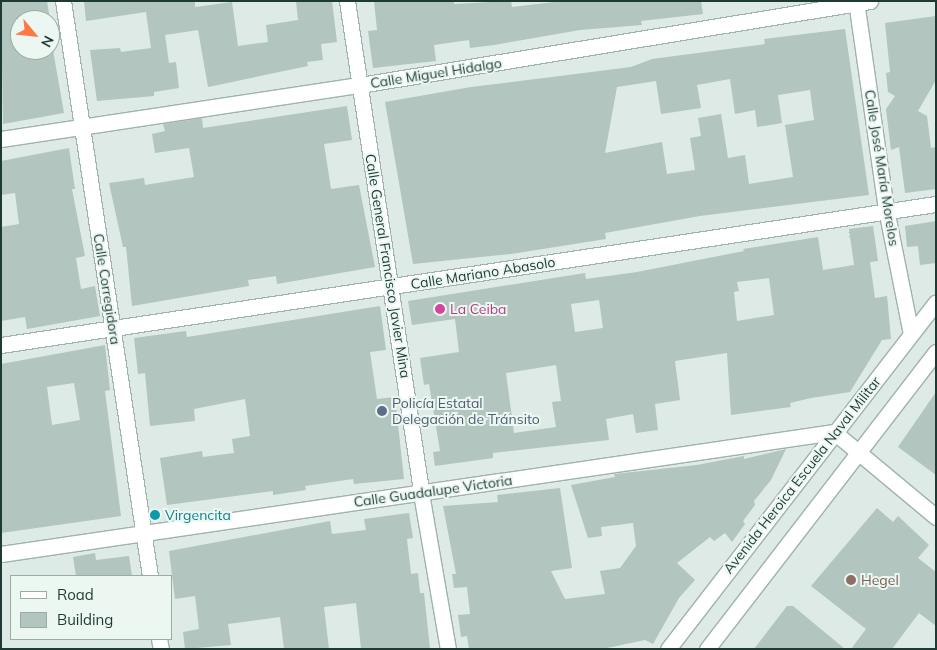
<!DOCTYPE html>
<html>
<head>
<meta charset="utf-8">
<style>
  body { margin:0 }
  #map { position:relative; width:937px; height:650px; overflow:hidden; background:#ddeae5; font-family:Mulish,sans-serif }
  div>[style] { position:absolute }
  .building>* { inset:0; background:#b2c5be }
  .roads { filter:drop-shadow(1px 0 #a0b2ac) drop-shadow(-1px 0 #a0b2ac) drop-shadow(0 1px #a0b2ac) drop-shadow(0 -1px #a0b2ac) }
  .minor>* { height:15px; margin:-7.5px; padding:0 7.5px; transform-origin:7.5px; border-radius:7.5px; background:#fff }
  .dots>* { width:14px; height:14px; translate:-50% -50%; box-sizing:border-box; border:2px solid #edf7f2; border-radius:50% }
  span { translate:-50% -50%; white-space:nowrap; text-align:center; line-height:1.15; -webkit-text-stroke:4px #edf7f2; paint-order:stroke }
  .street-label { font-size:14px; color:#1d3b34 }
  .hotel-label { font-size:14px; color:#b23c85 }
  .left { translate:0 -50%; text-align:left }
  .service-label { font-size:14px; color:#4e5e75 }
  .culture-label { font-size:14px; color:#0d838f }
  .education-label { font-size:14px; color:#785e54 }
  .frame { position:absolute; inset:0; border:2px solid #1d3b34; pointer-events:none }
  .legend { position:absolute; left:10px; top:575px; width:162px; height:65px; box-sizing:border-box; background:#edf7f2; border:1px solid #9aaca6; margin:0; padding:6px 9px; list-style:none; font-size:15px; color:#1d3b34 }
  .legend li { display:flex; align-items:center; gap:10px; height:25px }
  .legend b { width:25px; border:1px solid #9aaca6 }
  .north { position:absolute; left:10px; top:10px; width:50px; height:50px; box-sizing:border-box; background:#edf7f2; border:1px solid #9aaca6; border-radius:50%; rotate:118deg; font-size:14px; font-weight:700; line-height:20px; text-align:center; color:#1d3b34 }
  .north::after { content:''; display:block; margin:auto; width:18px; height:22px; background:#ff7946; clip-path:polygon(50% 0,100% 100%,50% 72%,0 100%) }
</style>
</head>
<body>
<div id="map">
  <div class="building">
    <div style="clip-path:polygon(1px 1px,47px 1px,50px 20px,20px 20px,20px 50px,53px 50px,64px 113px,3px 124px)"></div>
    <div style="clip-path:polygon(84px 1px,195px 1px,195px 7px,232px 2px,238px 46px,268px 42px,266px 25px,298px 20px,296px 1px,332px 1px,337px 42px,321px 44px,323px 60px,307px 62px,308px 66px,208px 87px,198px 30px,165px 35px,169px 63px,176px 62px,179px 88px,154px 92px,154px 96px,97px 101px,90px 50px,120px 48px,121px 52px,151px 48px,146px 12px,86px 21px)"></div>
    <div style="clip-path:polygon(374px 1px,454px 1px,454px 4px,511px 1px,512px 7px,563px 1px,701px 1px,703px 14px,641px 21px,642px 25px,580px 30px,494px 45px,470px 48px,469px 40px,434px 45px,436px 61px,373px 68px,368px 31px,377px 30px)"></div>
    <div style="clip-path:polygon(936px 16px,936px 80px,918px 111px,927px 116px,931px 148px,936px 147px,936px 189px,905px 193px,899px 147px,891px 150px,886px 109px,895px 96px,888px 92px,886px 73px,890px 72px,885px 23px)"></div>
    <div style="clip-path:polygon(evenodd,845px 29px,869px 195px,700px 216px,605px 233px,606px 239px,511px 254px,413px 264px,385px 102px,471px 87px,631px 67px,652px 59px,765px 44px,764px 39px,845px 29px,730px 79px,735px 114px,755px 110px,757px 127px,782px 123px,778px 95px,810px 90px,814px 120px,785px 125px,793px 177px,749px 184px,745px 155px,728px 158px,721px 114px,698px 118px,701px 136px,690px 138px,695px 170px,667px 174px,662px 142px,605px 153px,617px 87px,656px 81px,661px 114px,701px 108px,697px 85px,730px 79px)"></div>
    <div style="clip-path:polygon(347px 106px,352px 140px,324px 144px,331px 189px,359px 185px,375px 267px,277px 284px,276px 276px,248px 280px,249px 286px,132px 306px,126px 247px,123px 247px,109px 183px,144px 178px,145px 185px,194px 177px,189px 148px,155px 153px,152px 134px,165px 131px,163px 124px,202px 118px,203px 128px)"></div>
    <div style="clip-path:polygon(69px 148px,75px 189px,72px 189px,85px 256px,76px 258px,81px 289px,95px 286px,100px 316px,27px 329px,25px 317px,1px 321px,1px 227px,19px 224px,15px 193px,1px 195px,1px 161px)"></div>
    <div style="clip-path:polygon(936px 221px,936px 263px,920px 265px,918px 246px,907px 247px,905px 226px)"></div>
    <div style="clip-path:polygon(evenodd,873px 226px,878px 261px,870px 262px,875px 298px,887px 296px,891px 339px,882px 340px,850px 392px,811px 398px,790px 403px,791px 407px,731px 415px,727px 353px,675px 361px,680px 400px,655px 404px,658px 430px,636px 433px,633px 414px,606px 419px,609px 440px,493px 453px,493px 458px,435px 466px,433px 452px,440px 451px,429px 384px,424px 385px,420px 358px,459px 352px,455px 319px,412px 325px,408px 301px,585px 273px,586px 279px,637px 272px,744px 251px,743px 249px,818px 237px,823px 270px,854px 265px,849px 229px,873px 226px,769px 278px,774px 315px,737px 321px,734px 292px,739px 291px,737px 282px,769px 278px,873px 226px,599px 300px,603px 328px,575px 332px,571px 304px,599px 300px,873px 226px,556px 365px,561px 401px,552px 402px,556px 427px,514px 433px,506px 373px,556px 365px)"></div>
    <div style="clip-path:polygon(380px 306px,386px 350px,370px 352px,377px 399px,395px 397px,404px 479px,354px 484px,353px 479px,305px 486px,306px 490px,273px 495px,273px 491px,167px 505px,160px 458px,202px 451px,203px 457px,234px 453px,232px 439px,250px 436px,245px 399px,194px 409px,195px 421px,150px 426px,145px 373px,138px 374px,134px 338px,186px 331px,187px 337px)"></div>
    <div style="clip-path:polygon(evenodd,105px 345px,110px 390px,105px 391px,121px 516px,1px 533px,1px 364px,105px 345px,74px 383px,80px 420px,52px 425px,47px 387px,74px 383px)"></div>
    <div style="clip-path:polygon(936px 392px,936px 475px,898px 447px)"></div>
    <div style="clip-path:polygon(786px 449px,771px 480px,754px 501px,755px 505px,743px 521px,745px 524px,732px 542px,725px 533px,714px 541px,710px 537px,677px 563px,695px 580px,679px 598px,653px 644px,645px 640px,602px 649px,469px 649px,467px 636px,461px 637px,458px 615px,470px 614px,467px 587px,454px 588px,452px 574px,456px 574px,443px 506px,498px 502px,497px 495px,560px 488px,572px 568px,551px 571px,565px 599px,605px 594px,600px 571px,620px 568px,636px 546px,633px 523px,601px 527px,602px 536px,588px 538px,571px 485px,615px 477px,614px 474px,697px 465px,744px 456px,744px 459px)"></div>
    <div style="clip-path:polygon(877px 508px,893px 522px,898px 516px,929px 545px,918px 558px,936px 572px,936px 626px,919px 613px,892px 649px,851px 649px,866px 629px,811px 586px)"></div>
    <div style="clip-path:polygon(409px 513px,413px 538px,407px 539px,411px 574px,418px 573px,420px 593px,424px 593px,430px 649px,361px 649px,356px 603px,324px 607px,329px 649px,284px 649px,280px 617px,228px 624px,231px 645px,185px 649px,183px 632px,199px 629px,195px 596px,175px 599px,169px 551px,330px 521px,332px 534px,366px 530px,364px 519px)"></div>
    <div style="clip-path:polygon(95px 553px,96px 560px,129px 556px,132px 576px,76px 576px,73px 557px)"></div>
    <div style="clip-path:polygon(787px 606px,793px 606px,845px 649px,754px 649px)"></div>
  </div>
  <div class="roads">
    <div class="minor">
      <div style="left:63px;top:1px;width:582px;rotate:81.4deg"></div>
      <div style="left:347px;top:1px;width:498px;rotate:81.4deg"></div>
      <div style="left:421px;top:493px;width:158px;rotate:80.2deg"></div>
      <div style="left:856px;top:1px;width:210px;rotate:81.8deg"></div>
      <div style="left:886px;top:209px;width:127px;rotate:78.7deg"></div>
      <div style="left:1px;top:139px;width:363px;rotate:-8.6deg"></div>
      <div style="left:360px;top:85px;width:517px;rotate:-9.35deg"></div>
      <div style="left:1px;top:345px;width:946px;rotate:-8.58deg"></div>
      <div style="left:1px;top:554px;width:842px;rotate:-8.33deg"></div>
      <div style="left:834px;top:432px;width:133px;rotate:39.8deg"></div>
      <div style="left:159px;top:639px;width:10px;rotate:79deg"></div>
      <div style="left:668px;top:649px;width:438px;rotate:-52.3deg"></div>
      <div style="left:707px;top:649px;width:375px;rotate:-52.4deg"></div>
    </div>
  </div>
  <div class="dots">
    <div style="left:440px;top:309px;background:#d1479c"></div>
    <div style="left:382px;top:411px;background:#5c6f8a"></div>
    <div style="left:155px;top:515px;background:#0f9aa8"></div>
    <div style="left:851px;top:580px;background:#8d6e63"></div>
  </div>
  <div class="street-label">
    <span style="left:436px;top:73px;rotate:-9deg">Calle Miguel Hidalgo</span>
    <span style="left:882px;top:168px;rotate:81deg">Calle José María Morelos</span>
    <span style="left:388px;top:266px;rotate:81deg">Calle General Francisco Javier Mina</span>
    <span style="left:483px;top:273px;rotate:-9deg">Calle Mariano Abasolo</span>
    <span style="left:107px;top:289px;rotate:81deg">Calle Corregidora</span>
    <span style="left:802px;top:475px;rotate:-52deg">Avenida Heroica Escuela Naval Militar</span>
    <span style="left:433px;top:491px;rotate:-8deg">Calle Guadalupe Victoria</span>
  </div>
  <div class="hotel-label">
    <span class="left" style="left:450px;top:309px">La Ceiba</span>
  </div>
  <div class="service-label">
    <span class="left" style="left:392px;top:411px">Policía Estatal<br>Delegación de Tránsito</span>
  </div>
  <div class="culture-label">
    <span class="left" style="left:165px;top:515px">Virgencita</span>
  </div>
  <div class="education-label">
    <span class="left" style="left:861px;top:580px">Hegel</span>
  </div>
  <div class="frame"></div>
  <ul class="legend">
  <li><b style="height:6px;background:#fff"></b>Road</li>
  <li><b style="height:14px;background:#b2c5be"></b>Building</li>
  </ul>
  <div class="north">N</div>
</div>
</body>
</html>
